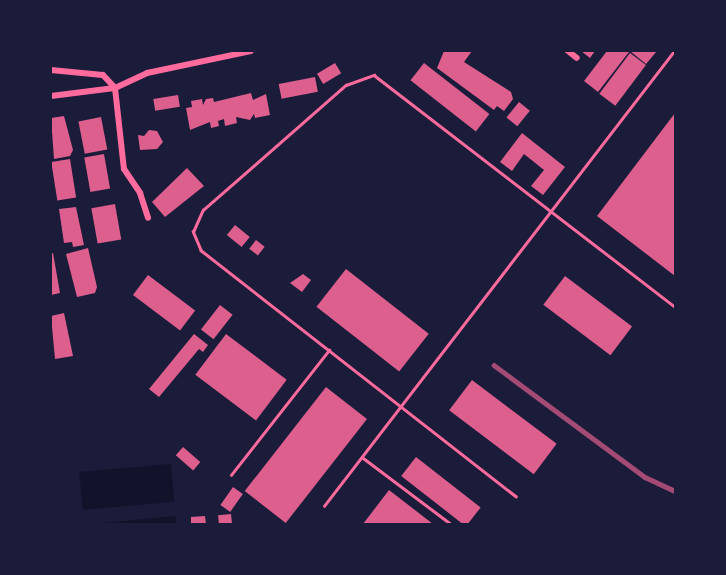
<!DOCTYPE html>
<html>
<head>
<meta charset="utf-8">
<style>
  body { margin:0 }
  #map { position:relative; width:726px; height:575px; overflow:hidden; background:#1b1b3a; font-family:Manrope,sans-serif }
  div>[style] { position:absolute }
  .water>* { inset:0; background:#12122b; transform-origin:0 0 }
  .building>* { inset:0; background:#dd5f8e; transform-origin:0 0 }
  .service>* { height:2.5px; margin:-1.25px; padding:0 1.25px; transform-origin:1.25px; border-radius:1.25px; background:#ff6b9d }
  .minor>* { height:6px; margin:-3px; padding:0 3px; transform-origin:3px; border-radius:3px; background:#ff6b9d }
  .rail>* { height:4.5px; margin:-2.25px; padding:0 2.25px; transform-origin:2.25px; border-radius:2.25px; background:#a44b75 }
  span { translate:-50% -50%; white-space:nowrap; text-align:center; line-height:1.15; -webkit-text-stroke:5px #1b1b3a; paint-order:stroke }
  .frame { position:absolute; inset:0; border:52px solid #1b1b3a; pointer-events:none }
</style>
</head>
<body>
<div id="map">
  <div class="water">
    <div style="left:171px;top:464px;width:38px;height:92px;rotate:85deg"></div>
    <div style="clip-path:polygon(176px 516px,176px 524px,90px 524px)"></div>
  </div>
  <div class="building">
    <div style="clip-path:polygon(444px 51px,472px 51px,464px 62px,511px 92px,513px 99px,504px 111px,497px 106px,494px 110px,437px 68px)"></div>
    <div style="clip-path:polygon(581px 51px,595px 51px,590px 58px)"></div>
    <div style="clip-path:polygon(607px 51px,629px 52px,598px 92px,584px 81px)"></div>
    <div style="clip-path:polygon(630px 51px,657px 51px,646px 64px)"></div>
    <div style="left:630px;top:53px;width:20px;height:51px;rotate:37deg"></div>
    <div style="left:335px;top:63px;width:12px;height:21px;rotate:59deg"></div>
    <div style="left:424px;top:63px;width:83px;height:22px;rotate:38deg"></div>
    <div style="left:315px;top:77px;width:15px;height:37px;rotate:79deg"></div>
    <div style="clip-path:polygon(251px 93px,253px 100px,266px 94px,270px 115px,255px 118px,254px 114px,250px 120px,236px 117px,237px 123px,225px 126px,224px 119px,218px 121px,219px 126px,211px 128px,210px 122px,190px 130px,186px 108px,192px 107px,191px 101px,202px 99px,203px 105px,206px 99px,213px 98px,214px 102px)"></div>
    <div style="left:178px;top:95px;width:12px;height:25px;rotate:81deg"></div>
    <div style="left:519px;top:102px;width:14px;height:20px;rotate:39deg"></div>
    <div style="clip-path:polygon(675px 113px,675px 276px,597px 216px)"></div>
    <div style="clip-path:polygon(64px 116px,73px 150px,70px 156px,54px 159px,51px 118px)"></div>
    <div style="left:101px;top:117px;width:33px;height:23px;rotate:79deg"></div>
    <div style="clip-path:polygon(149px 130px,157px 131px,163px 142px,157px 149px,140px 150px,138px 135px,144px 136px)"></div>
    <div style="clip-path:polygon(522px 133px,565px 167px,543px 195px,531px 186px,544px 170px,524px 154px,512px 171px,500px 162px)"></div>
    <div style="left:104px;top:154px;width:35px;height:20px;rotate:80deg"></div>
    <div style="left:70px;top:159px;width:39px;height:19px;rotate:81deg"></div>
    <div style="clip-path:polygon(187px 168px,204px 186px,165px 217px,152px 202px)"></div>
    <div style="left:115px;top:204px;width:36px;height:24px;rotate:80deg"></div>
    <div style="clip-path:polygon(76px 207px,84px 245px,73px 247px,72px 242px,64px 243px,59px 209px)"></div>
    <div style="left:235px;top:225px;width:19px;height:13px;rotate:39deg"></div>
    <div style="left:256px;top:240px;width:11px;height:11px;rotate:38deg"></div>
    <div style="clip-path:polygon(88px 248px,97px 287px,95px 293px,77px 297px,66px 254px)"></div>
    <div style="clip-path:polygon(53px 253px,60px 293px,51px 295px,51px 254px)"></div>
    <div style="left:346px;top:269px;width:105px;height:48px;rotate:38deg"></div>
    <div style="clip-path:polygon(303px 274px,311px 280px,302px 292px,290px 283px)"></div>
    <div style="left:148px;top:275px;width:59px;height:25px;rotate:37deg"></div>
    <div style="left:565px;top:276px;width:84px;height:36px;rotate:37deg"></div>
    <div style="left:220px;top:305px;width:16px;height:31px;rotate:38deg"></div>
    <div style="clip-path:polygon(64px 313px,73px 356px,55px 359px,51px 316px)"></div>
    <div style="clip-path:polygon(194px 334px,208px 345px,203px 352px,199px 349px,159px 397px,149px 389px)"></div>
    <div style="left:226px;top:334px;width:76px;height:51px;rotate:37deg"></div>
    <div style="left:472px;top:380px;width:106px;height:38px;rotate:37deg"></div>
    <div style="left:326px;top:387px;width:52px;height:132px;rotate:38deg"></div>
    <div style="left:183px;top:447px;width:23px;height:11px;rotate:41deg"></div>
    <div style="left:416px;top:457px;width:82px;height:24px;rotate:38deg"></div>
    <div style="left:233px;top:487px;width:12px;height:22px;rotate:35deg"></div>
    <div style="clip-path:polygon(389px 490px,433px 524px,363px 524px)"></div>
    <div style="left:231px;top:514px;width:10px;height:13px;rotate:84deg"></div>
    <div style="clip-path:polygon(205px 516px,206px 524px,191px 524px,191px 517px)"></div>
  </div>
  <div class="service">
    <div style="left:362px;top:457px;width:111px;rotate:37deg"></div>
    <div style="left:231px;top:475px;width:159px;rotate:-51.9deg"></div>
    <div style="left:516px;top:497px;width:400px;rotate:-142deg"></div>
    <div style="left:201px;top:251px;width:21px;rotate:-113deg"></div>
    <div style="left:193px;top:232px;width:24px;rotate:-66deg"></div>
    <div style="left:203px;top:210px;width:190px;rotate:-41.2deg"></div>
    <div style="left:346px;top:85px;width:30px;rotate:-20deg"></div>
    <div style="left:374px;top:75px;width:380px;rotate:37.6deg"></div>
    <div style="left:324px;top:506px;width:574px;rotate:-52.43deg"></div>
  </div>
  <div class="minor">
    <div style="left:568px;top:51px;width:11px;rotate:38deg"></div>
    <div style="left:51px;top:70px;width:52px;rotate:5.5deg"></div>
    <div style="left:103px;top:75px;width:18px;rotate:47deg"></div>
    <div style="left:115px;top:88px;width:81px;rotate:83.7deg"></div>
    <div style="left:124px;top:169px;width:29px;rotate:56deg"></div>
    <div style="left:140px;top:193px;width:26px;rotate:72deg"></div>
    <div style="left:51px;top:96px;width:64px;rotate:-7.1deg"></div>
    <div style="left:115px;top:88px;width:35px;rotate:-25deg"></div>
    <div style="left:147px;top:73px;width:106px;rotate:-11.9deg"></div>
  </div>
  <div class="rail">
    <div style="left:494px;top:365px;width:188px;rotate:36.6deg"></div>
    <div style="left:645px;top:477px;width:33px;rotate:25deg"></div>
  </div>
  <div class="frame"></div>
</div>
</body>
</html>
